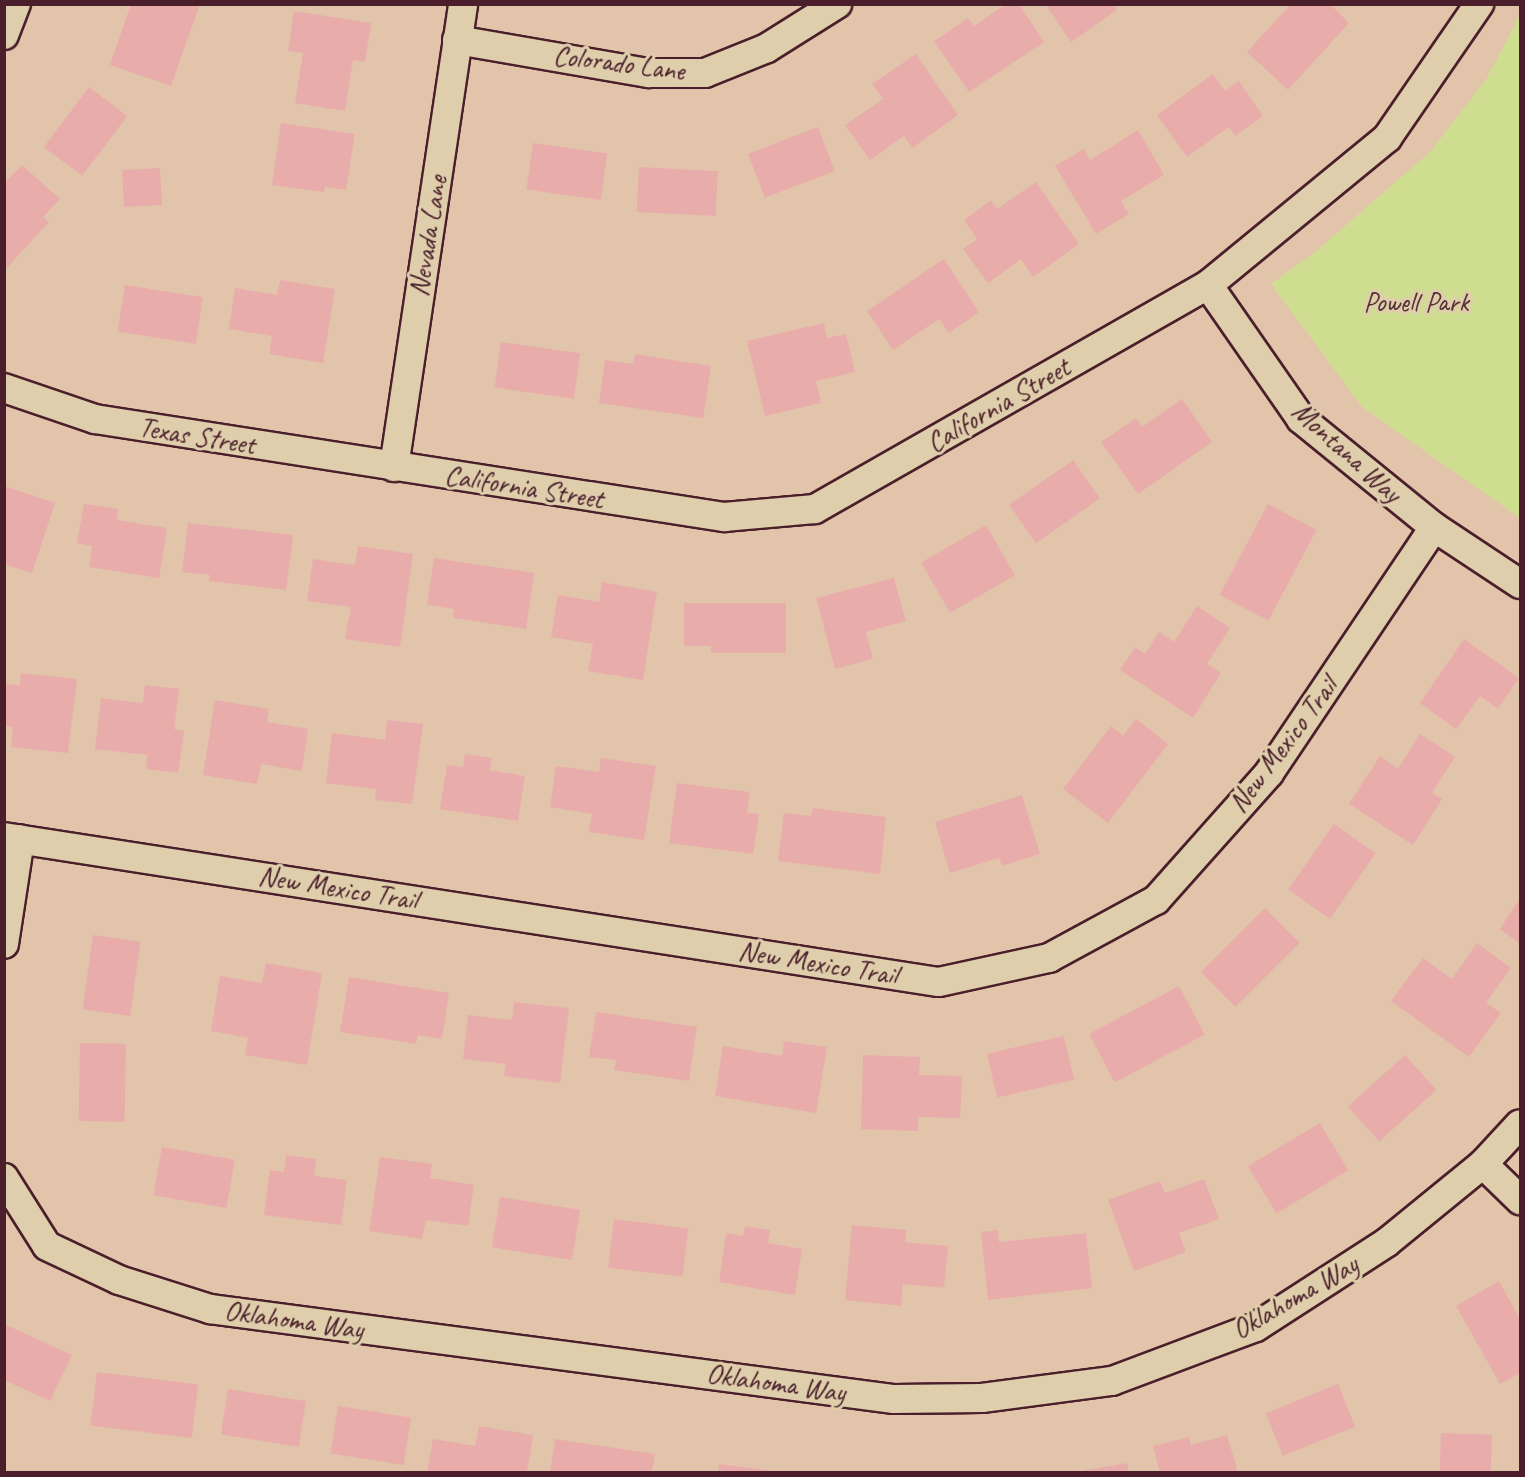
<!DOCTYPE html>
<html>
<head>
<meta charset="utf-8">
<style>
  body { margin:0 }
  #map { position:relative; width:1525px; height:1477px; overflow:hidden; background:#e2c4ab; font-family:Caveat,sans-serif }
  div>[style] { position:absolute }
  .green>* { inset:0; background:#cfdd90 }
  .building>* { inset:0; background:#e8adaa; transform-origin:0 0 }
  .roads { filter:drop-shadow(2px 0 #4a1f2b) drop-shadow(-2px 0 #4a1f2b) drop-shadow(0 2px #4a1f2b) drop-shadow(0 -2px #4a1f2b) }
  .minor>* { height:28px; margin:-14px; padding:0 14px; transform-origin:14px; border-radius:14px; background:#dfceab }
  span { translate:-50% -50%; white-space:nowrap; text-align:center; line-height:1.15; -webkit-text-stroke:6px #dfceab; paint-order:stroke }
  .street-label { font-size:28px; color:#4a1f2b }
  .park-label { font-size:28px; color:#573235 }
  .frame { position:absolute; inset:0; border:6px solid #4a1f2b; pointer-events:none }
</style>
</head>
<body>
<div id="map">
  <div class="green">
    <div style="clip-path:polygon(1520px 15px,1520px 518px,1362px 407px,1271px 284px,1314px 253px,1431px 151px,1487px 78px)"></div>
  </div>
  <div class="building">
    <div style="clip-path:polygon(131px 4px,200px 4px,171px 86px,110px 65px)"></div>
    <div style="clip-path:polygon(1006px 4px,1019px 4px,1044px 42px,969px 92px,934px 41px,968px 18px,974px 26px)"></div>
    <div style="clip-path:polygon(1045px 4px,1113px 4px,1117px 10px,1071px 42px)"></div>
    <div style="clip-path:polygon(1291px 4px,1330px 4px,1349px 23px,1288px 90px,1247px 52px)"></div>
    <div style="clip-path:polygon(294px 11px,371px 23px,365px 62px,353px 60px,345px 111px,295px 103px,303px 53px,288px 51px)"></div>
    <div style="clip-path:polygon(916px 54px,958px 115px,912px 148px,904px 136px,870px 160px,845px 125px,883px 99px,872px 84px)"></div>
    <div style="clip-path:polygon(1213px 74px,1225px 91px,1239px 81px,1263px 116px,1235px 136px,1229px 127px,1187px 157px,1157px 115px)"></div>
    <div style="left:89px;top:87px;width:48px;height:75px;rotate:37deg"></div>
    <div style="clip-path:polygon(281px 123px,355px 134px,346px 190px,325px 187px,324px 192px,272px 185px)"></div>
    <div style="left:818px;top:127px;width:47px;height:75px;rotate:69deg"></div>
    <div style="clip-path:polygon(1138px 130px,1164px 175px,1121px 201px,1129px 214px,1096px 234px,1055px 166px,1084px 149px,1090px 160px)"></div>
    <div style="left:533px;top:143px;width:75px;height:47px;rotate:8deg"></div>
    <div style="clip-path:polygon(22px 165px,60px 199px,43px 217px,49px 222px,4px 271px,4px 184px)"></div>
    <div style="left:639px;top:167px;width:79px;height:45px;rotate:3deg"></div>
    <div style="left:160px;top:168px;width:37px;height:38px;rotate:87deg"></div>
    <div style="clip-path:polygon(1036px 182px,1079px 244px,1033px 277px,1021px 259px,988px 283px,963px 249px,977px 239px,964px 220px,991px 200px,997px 209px)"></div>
    <div style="clip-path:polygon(944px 259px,979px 312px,949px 333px,939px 319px,893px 350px,867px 311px)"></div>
    <div style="clip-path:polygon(280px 280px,335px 289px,323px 363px,269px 354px,272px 336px,229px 329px,235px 288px,277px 295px)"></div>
    <div style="left:125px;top:285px;width:79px;height:47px;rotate:9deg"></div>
    <div style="clip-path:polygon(824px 323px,827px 338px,846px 334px,855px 372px,816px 381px,821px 403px,765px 416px,747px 341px)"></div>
    <div style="left:501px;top:342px;width:80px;height:46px;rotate:8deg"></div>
    <div style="clip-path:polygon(635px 354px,711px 366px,703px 418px,599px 403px,605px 360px,633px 364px)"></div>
    <div style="clip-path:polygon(1182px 399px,1212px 442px,1138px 494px,1101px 442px,1136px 418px,1142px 427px)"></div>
    <div style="left:1073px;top:460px;width:47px;height:78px;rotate:55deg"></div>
    <div style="clip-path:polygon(4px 486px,55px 503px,32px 573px,4px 564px)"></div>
    <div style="clip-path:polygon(84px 504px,118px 509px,117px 520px,167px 528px,159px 578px,89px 567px,92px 546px,77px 543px)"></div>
    <div style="left:1268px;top:504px;width:55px;height:103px;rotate:28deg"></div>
    <div style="clip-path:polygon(188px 523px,293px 535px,286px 590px,209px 581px,210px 575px,182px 572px)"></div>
    <div style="left:986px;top:525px;width:58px;height:75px;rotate:60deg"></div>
    <div style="clip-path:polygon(358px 546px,413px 554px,400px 647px,345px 639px,351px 607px,307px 601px,313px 559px,355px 565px)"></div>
    <div style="clip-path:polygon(434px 558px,534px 573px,526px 629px,453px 618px,454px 609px,427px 605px)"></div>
    <div style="clip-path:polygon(894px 578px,906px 621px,866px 632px,873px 659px,835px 669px,816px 598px)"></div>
    <div style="clip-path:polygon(602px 582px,657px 592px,643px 680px,588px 671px,593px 644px,551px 637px,558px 595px,599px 602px)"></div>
    <div style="clip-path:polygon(684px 603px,786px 603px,786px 653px,711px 653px,711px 646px,684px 646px)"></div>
    <div style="clip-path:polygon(1197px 606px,1230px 628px,1207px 664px,1221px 673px,1193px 718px,1120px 670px,1135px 647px,1145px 654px,1159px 632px,1174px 642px)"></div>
    <div style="clip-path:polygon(1464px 639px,1519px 678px,1498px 709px,1480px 696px,1456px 729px,1420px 703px)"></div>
    <div style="clip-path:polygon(21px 673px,77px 679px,68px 753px,11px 747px,13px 727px,4px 726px,4px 684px,20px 685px)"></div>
    <div style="clip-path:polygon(145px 685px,179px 689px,174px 729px,184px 731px,178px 773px,146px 769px,147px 755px,95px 749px,101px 698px,143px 703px)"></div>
    <div style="clip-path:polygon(215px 700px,269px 709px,267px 722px,308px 729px,302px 771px,261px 764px,257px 784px,203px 775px)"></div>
    <div style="clip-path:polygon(1136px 719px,1168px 744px,1108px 823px,1063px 789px,1111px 726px,1123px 736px)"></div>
    <div style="clip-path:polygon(387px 720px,423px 724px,412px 804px,375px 800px,376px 789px,326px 783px,332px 733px,385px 740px)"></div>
    <div style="clip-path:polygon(1420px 734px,1455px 757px,1432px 793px,1442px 799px,1413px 845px,1349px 804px,1380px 756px,1398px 769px)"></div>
    <div style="clip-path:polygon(465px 754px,492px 758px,490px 770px,525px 776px,518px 821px,440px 809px,447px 765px,463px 767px)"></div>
    <div style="clip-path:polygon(601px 758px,656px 766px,644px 840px,589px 832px,592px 814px,550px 807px,556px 766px,599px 772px)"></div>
    <div style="clip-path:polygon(677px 783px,750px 792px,747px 813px,759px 814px,753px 854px,669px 843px)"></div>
    <div style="clip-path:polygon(1022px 795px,1040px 854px,1002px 866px,999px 858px,950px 873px,935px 822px)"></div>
    <div style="clip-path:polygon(813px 808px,886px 817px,880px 874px,778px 861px,784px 813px,811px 816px)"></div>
    <div style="left:1334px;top:824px;width:51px;height:80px;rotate:35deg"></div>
    <div style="clip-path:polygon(1520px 898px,1520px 944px,1500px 929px)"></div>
    <div style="left:1265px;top:908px;width:49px;height:91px;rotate:45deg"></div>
    <div style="left:93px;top:935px;width:48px;height:75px;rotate:8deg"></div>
    <div style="clip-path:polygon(1477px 943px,1511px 968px,1486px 1003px,1501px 1013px,1469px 1057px,1391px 1001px,1423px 958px,1452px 979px)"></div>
    <div style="clip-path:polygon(266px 963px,322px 973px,307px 1065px,245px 1055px,248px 1038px,211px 1031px,220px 976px,262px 983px)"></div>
    <div style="clip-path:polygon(349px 977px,449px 993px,442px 1039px,418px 1035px,416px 1044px,340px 1032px)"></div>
    <div style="left:1179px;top:986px;width:55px;height:102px;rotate:62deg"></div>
    <div style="clip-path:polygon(514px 1002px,569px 1008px,560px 1083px,504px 1076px,506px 1064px,463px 1059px,468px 1015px,512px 1020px)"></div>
    <div style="clip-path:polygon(596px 1012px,697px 1027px,689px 1081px,614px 1070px,616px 1060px,589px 1057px)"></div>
    <div style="left:1064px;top:1036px;width:45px;height:79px;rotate:77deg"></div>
    <div style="clip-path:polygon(784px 1041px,827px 1047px,816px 1113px,715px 1096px,723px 1046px,782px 1056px)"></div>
    <div style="left:80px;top:1043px;width:46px;height:78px;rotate:1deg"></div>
    <div style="clip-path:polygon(863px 1055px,920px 1057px,919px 1075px,962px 1076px,960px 1118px,918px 1117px,918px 1131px,861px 1129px)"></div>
    <div style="left:1405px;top:1055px;width:47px;height:77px;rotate:48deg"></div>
    <div style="left:1320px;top:1123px;width:55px;height:84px;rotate:59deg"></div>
    <div style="left:162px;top:1147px;width:74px;height:49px;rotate:10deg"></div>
    <div style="clip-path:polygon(286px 1155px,316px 1159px,314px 1176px,347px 1180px,341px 1225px,264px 1215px,270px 1170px,284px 1172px)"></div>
    <div style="clip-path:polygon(380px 1157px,432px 1164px,430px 1178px,474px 1185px,468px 1226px,426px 1220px,422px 1239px,369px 1231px)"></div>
    <div style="clip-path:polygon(1204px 1179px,1219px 1219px,1179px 1233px,1186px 1252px,1134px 1271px,1108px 1200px,1160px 1181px,1165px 1193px)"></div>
    <div style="left:500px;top:1197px;width:81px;height:51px;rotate:9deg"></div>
    <div style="left:614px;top:1219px;width:75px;height:49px;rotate:7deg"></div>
    <div style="clip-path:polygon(852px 1225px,907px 1230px,905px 1242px,948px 1246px,944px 1288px,903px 1284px,901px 1306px,845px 1300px)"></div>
    <div style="clip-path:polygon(745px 1226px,770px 1230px,768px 1243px,802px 1249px,795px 1295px,719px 1282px,726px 1233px,743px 1236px)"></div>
    <div style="clip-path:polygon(998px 1230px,999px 1242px,1086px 1233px,1092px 1288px,988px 1300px,981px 1232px)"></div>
    <div style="clip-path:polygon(1499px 1281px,1520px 1319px,1520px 1373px,1500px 1384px,1456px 1306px)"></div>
    <div style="clip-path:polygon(4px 1324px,72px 1355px,50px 1401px,4px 1380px)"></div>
    <div style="left:97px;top:1372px;width:102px;height:54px;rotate:7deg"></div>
    <div style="left:1338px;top:1384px;width:46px;height:78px;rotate:68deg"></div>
    <div style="left:228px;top:1389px;width:79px;height:46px;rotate:9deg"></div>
    <div style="left:338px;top:1406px;width:74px;height:48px;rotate:9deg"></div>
    <div style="clip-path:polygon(479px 1426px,533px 1435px,527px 1472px,427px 1472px,433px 1439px,475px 1446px)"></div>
    <div style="left:1441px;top:1433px;width:51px;height:39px;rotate:2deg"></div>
    <div style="clip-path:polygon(1227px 1435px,1238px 1472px,1160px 1472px,1153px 1446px,1189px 1437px,1191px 1445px)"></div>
    <div style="clip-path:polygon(555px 1439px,655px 1454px,652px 1472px,550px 1472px)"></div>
    <div style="clip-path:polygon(1127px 1463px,1129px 1472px,1080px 1472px,1080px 1471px)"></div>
    <div style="clip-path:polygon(719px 1464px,774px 1471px,774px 1472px,718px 1472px)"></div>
  </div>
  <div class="roads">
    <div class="minor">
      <div style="left:4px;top:35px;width:33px;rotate:-69deg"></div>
      <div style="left:457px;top:40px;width:195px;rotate:9.8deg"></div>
      <div style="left:649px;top:73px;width:56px"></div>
      <div style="left:705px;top:73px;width:67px;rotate:-22deg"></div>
      <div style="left:767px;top:48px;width:83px;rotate:-32.2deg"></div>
      <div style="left:1208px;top:285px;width:163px;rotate:55.2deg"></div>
      <div style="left:1301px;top:419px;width:171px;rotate:39.1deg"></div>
      <div style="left:1434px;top:527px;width:103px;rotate:33.5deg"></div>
      <div style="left:4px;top:388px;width:96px;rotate:18.8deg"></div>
      <div style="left:95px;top:419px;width:637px;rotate:8.86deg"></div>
      <div style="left:724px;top:517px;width:91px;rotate:-5deg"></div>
      <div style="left:815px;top:509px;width:452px;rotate:-29.7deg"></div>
      <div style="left:1208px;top:285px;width:232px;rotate:-39.4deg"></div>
      <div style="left:1387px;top:138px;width:163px;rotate:-55.5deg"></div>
      <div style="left:394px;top:467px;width:468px;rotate:-81.5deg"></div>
      <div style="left:4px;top:837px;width:946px;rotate:8.82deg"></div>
      <div style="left:939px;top:982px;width:113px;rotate:-12.3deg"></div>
      <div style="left:1049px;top:958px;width:122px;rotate:-28.5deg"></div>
      <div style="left:1156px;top:900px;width:170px;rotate:-48.3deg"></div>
      <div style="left:1269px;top:773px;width:296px;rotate:-56.1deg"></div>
      <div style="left:4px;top:944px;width:106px;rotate:-81.3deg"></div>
      <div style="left:1483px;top:1164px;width:52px;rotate:44.2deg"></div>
      <div style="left:4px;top:1178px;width:80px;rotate:57.7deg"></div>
      <div style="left:47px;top:1246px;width:80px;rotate:25.3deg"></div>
      <div style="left:119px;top:1280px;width:96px;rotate:17.7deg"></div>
      <div style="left:210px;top:1309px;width:690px;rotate:7.5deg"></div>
      <div style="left:894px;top:1399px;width:88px;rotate:-0.7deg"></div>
      <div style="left:982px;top:1398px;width:131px;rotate:-7.5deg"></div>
      <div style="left:1112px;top:1381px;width:154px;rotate:-20.6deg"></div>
      <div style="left:1256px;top:1327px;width:155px;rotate:-32.9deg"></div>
      <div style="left:1386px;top:1243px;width:125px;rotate:-39.2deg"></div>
      <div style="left:1483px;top:1164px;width:54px;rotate:-47.2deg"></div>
    </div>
  </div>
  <div class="street-label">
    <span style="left:619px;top:63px;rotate:7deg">Colorado Lane</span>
    <span style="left:428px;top:236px;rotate:-81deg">Nevada Lane</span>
    <span style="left:998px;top:405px;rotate:-30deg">California Street</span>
    <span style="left:197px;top:436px;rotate:9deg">Texas Street</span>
    <span style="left:1347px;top:452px;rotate:42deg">Montana Way</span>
    <span style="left:524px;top:487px;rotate:9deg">California Street</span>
    <span style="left:1283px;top:745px;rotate:-53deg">New Mexico Trail</span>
    <span style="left:338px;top:888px;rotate:9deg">New Mexico Trail</span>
    <span style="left:818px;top:963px;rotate:9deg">New Mexico Trail</span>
    <span style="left:1295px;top:1297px;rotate:-30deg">Oklahoma Way</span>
    <span style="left:294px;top:1320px;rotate:8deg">Oklahoma Way</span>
    <span style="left:776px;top:1383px;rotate:8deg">Oklahoma Way</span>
  </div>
  <div class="park-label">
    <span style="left:1416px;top:302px">Powell Park</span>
  </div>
  <div class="frame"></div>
</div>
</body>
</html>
